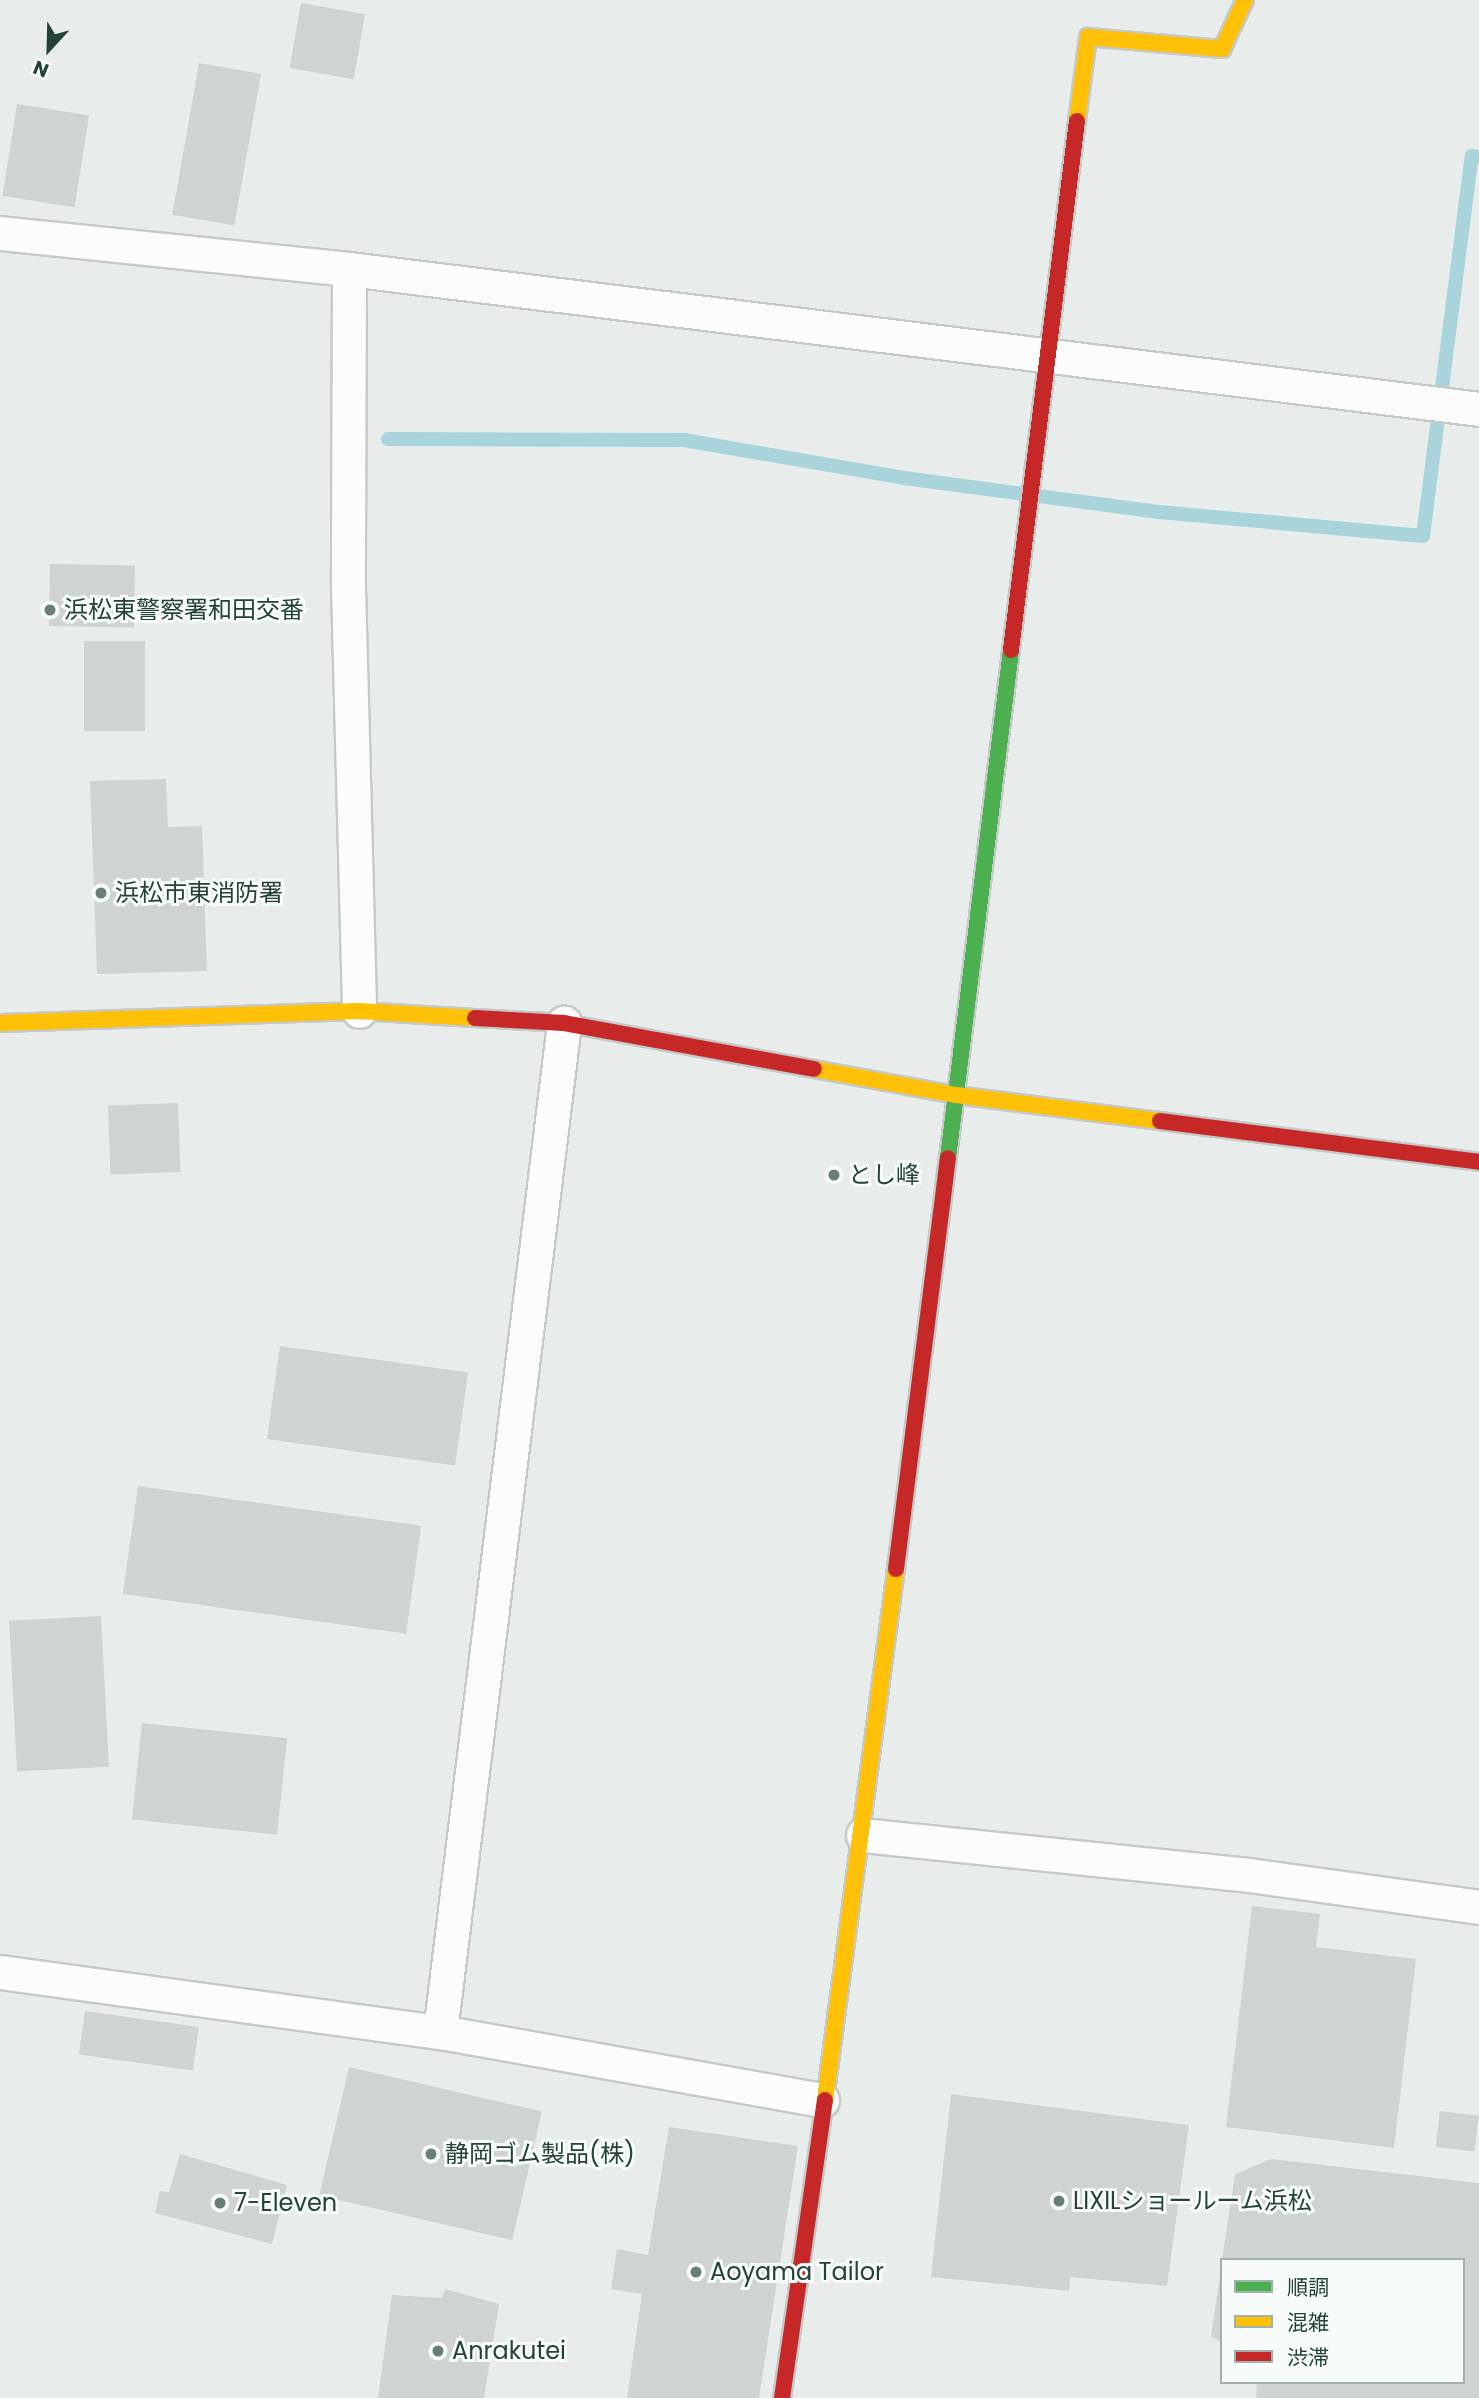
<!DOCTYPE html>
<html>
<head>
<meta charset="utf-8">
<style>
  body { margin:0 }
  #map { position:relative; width:1479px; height:2398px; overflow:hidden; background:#e8edeb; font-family:Poppins,"Noto Sans JP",sans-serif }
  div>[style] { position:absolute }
  .stream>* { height:14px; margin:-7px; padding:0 7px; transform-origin:7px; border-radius:7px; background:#a9d4db }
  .building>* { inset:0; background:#cfd4d2; transform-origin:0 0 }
  .roads { filter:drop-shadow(2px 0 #c5cac8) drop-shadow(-2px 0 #c5cac8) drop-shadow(0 2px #c5cac8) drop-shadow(0 -2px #c5cac8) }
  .street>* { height:33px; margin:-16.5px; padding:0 16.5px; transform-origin:16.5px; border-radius:16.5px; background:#fcfcfc }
  .fast>* { height:16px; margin:-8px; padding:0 8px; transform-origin:8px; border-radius:8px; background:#4caf50 }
  .slow>* { height:16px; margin:-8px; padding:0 8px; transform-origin:8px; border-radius:8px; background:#ffc107 }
  .jam>* { height:16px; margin:-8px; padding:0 8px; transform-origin:8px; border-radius:8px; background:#c62828 }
  .dots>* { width:19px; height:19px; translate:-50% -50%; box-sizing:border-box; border:4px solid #f7fbf9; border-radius:50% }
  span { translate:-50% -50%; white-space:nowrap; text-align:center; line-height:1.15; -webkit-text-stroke:6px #f7fbf9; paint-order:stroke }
  .poi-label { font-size:24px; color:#24423a }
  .left { translate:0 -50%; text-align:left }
  .legend { position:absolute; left:1220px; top:2258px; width:245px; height:126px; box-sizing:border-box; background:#f7fbf9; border:2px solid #a3b1ad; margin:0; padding:9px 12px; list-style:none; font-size:21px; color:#24423a }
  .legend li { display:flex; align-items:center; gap:14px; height:35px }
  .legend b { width:35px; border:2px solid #a3b1ad }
  .north { position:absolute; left:14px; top:14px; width:70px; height:70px; -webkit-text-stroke:5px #f7fbf9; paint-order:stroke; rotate:202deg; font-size:19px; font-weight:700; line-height:28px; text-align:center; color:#24423a }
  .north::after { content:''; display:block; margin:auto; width:24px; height:32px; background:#24423a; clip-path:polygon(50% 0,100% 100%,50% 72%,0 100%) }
</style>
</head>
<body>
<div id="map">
  <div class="stream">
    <div style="left:388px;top:439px;width:296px;rotate:0.2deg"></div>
    <div style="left:684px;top:440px;width:223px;rotate:9.8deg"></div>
    <div style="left:904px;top:478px;width:257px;rotate:7.6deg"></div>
    <div style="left:1159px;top:512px;width:265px;rotate:5.2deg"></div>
    <div style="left:1423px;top:536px;width:383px;rotate:-82.7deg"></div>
    <div style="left:1472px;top:156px;width:7px;rotate:8deg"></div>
  </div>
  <div class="building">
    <div style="left:301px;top:3px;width:65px;height:66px;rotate:10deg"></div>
    <div style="left:199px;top:63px;width:63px;height:154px;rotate:10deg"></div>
    <div style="left:17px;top:104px;width:73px;height:93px;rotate:9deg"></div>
    <div style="left:50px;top:564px;width:85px;height:62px;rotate:1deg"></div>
    <div style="left:145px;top:641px;width:90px;height:61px;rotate:90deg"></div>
    <div style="clip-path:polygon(166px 779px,168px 827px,202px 826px,207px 971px,97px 974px,90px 781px)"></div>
    <div style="left:178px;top:1103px;width:69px;height:70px;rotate:88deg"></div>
    <div style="left:280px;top:1346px;width:190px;height:94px;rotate:8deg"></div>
    <div style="left:138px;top:1486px;width:286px;height:109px;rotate:8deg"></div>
    <div style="left:101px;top:1616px;width:151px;height:92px;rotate:87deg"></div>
    <div style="left:142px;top:1723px;width:146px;height:97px;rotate:6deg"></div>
    <div style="clip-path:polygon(1252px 1906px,1320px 1914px,1316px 1947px,1416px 1959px,1394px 2148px,1226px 2127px)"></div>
    <div style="left:85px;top:2011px;width:115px;height:44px;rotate:8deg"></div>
    <div style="left:349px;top:2067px;width:198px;height:132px;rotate:13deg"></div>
    <div style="clip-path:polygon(951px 2094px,1189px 2125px,1167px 2286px,1070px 2277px,1069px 2291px,931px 2277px)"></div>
    <div style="left:1440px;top:2111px;width:39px;height:36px;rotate:7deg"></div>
    <div style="clip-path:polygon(669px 2127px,798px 2146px,759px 2398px,627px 2398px,642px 2294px,611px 2289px,617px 2249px,648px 2255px)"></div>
    <div style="clip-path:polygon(180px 2154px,287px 2185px,272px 2244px,155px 2213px,160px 2191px,169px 2192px)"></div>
    <div style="clip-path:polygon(1271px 2159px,1479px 2183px,1479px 2398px,1256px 2398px,1257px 2382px,1463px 2382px,1463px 2260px,1222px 2260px,1235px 2174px)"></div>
    <div style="clip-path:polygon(1220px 2275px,1222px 2275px,1222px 2343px,1211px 2336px)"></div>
    <div style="clip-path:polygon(445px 2289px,499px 2304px,484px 2398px,378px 2398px,392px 2295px,442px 2298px)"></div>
  </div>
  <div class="roads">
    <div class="street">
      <div style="left:0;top:233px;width:351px;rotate:5.9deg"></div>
      <div style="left:349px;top:269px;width:1139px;rotate:7.06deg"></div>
      <div style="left:349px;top:269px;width:317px;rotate:90.2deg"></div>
      <div style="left:348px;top:586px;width:425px;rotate:88.5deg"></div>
      <div style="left:863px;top:1835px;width:388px;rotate:5.9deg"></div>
      <div style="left:1249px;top:1875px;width:232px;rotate:7.9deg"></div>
      <div style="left:0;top:1972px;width:444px;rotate:7.8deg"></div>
      <div style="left:440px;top:2032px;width:388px;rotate:10.1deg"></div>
      <div style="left:440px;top:2032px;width:1017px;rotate:-82.99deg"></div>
    </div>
    <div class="fast">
      <div style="left:948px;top:1158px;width:512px;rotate:-82.93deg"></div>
    </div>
    <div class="slow">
      <div style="left:1077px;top:121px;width:85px;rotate:-82.5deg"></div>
      <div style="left:1088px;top:37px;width:135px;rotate:5.1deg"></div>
      <div style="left:1222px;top:49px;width:54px;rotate:-64.9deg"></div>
      <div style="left:0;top:1023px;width:359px;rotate:-1.9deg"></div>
      <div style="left:359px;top:1011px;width:116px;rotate:3.5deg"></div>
      <div style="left:814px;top:1069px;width:144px;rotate:10.4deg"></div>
      <div style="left:956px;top:1095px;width:206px;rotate:7.3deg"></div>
      <div style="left:825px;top:2100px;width:536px;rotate:-82.38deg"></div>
    </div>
    <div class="jam">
      <div style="left:1011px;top:650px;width:533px;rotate:-82.89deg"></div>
      <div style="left:475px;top:1018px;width:89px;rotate:3.2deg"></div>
      <div style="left:564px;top:1023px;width:254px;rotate:10.4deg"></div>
      <div style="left:1160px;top:1121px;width:322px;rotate:7.3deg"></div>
      <div style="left:896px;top:1569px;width:414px;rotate:-82.8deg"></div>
      <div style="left:782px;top:2398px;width:301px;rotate:-81.8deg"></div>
    </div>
  </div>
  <div class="dots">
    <div style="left:50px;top:610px;background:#697e78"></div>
    <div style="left:101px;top:893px;background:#697e78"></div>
    <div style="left:834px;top:1175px;background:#697e78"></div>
    <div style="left:431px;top:2154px;background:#697e78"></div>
    <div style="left:1059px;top:2201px;background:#697e78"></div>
    <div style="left:220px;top:2203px;background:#697e78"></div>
    <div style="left:696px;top:2272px;background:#697e78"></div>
    <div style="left:438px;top:2351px;background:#697e78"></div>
  </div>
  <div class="poi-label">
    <span class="left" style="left:64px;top:610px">浜松東警察署和田交番</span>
    <span class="left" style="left:115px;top:893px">浜松市東消防署</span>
    <span class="left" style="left:848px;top:1175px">とし峰</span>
    <span class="left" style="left:445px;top:2154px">静岡ゴム製品(株)</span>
    <span class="left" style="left:1073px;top:2201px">LIXILショールーム浜松</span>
    <span class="left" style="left:234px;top:2203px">7-Eleven</span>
    <span class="left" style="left:710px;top:2272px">Aoyama Tailor</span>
    <span class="left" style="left:452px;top:2351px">Anrakutei</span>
  </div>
  <ul class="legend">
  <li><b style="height:9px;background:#4caf50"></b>順調</li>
  <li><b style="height:9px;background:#ffc107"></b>混雑</li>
  <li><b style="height:9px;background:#c62828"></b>渋滞</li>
  </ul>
  <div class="north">N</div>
</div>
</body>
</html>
